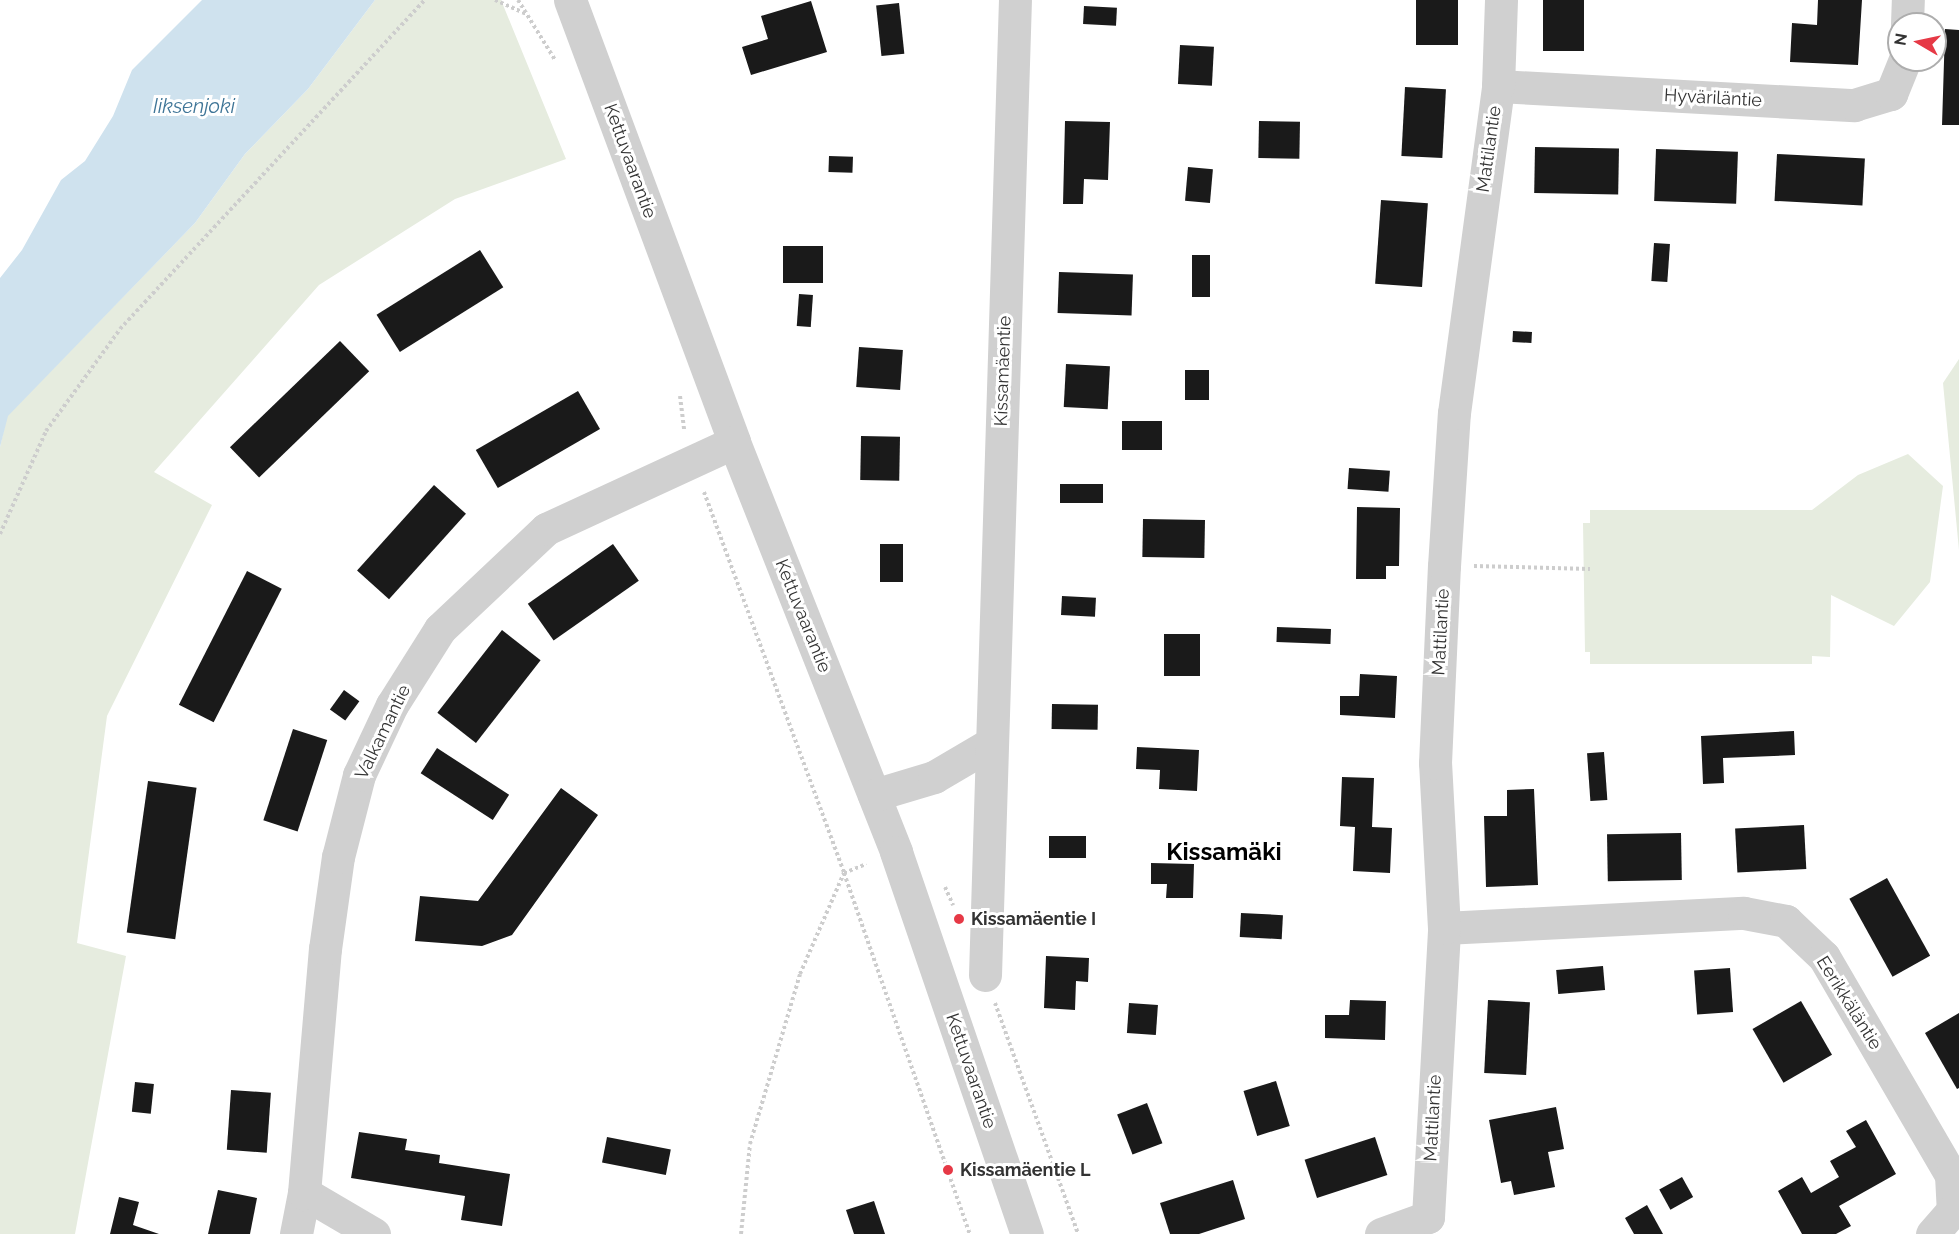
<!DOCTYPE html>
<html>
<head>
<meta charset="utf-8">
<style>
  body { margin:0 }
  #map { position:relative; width:1959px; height:1234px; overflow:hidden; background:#fff; font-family:Raleway,sans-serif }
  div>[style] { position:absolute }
  .green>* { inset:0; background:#e6ecdf }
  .water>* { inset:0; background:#cfe2ee }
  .building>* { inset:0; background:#1a1a1a; transform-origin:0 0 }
  .path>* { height:4px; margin-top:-2px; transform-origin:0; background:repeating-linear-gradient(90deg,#cdcdcd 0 3px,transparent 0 6px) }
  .minor>* { height:33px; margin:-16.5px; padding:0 16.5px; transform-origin:16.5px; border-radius:16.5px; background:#d0d0d0 }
  .dots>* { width:16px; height:16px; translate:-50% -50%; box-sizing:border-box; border:3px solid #fff; border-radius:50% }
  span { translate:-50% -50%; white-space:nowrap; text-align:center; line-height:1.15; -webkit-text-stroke:6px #fff; paint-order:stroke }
  .street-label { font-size:18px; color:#333 }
  .poi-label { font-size:18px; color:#333; font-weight:700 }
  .left { translate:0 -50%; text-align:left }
  .water-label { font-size:20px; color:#3f7597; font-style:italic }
  .district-label { font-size:24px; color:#000; font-weight:700 }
  .north { position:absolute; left:1887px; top:12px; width:60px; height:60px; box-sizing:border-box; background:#fff; border:2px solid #adadad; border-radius:50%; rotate:279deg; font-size:16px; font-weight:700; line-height:24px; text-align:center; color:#333 }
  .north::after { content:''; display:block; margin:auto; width:21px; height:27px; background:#e63946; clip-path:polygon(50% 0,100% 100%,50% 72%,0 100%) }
</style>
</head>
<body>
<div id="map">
  <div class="green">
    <div style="clip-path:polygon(375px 0,501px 0,566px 159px,455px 199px,319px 285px,154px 472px,212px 505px,107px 716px,77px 943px,126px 956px,75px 1234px,0 1234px,0 447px,7px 416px,195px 223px,245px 154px,308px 89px)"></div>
    <div style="clip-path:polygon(1959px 359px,1959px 550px,1943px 383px)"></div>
    <div style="clip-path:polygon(1908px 454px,1943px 486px,1930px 582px,1894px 626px,1831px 595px,1830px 657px,1812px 656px,1812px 664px,1590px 664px,1590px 652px,1585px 652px,1583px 523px,1590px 523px,1590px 510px,1812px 510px,1858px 475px)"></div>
  </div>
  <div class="water">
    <div style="clip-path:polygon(202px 0,375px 0,308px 89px,245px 154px,195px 223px,8px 416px,0 447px,0 497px,0 278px,22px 250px,61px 180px,85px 161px,113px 116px,132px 70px)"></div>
  </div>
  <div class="building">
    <div style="left:1416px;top:0;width:42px;height:45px"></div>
    <div style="left:1543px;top:0;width:41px;height:51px"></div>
    <div style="clip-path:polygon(1818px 0,1862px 0,1858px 65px,1790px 62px,1792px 23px,1817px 25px)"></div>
    <div style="clip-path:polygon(811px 1px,827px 52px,751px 75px,742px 47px,768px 39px,761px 16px)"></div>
    <div style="left:899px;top:3px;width:51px;height:23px;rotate:84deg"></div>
    <div style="left:1084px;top:6px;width:33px;height:18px;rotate:3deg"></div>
    <div style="clip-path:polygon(1945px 29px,1959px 30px,1959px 125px,1942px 125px)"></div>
    <div style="left:1180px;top:45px;width:34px;height:39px;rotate:3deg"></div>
    <div style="left:1405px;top:87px;width:41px;height:69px;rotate:3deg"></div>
    <div style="clip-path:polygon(1065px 121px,1110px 122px,1108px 180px,1084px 179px,1083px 204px,1063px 204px)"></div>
    <div style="left:1259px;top:121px;width:41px;height:37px;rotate:1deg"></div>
    <div style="left:1535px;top:147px;width:84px;height:46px;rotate:1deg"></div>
    <div style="left:1656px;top:149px;width:82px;height:52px;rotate:2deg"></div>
    <div style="left:1777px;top:154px;width:88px;height:47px;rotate:3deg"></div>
    <div style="left:829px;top:156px;width:24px;height:16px;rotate:2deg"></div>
    <div style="left:1188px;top:167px;width:25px;height:34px;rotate:5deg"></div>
    <div style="left:1381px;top:200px;width:47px;height:84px;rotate:4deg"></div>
    <div style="left:1654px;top:243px;width:16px;height:38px;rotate:4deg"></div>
    <div style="left:823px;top:246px;width:37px;height:40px;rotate:90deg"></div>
    <div style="left:480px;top:250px;width:44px;height:122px;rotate:58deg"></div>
    <div style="left:1192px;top:255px;width:18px;height:42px"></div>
    <div style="left:1059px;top:272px;width:74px;height:41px;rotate:2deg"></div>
    <div style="left:799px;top:294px;width:14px;height:32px;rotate:4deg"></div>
    <div style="left:1513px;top:331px;width:19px;height:11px;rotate:3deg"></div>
    <div style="left:340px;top:341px;width:42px;height:153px;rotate:46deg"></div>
    <div style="left:859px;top:347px;width:44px;height:40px;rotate:4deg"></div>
    <div style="left:1066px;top:364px;width:44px;height:43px;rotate:3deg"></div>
    <div style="left:1185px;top:370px;width:24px;height:30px"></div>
    <div style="left:578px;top:391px;width:44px;height:118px;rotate:60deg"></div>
    <div style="left:1122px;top:421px;width:40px;height:29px"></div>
    <div style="left:861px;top:436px;width:39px;height:44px;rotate:1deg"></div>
    <div style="left:1349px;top:468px;width:41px;height:21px;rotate:4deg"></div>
    <div style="left:1060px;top:484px;width:43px;height:19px"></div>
    <div style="left:434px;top:485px;width:43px;height:115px;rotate:42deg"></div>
    <div style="clip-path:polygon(1357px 507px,1400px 508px,1399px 566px,1386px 566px,1386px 579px,1356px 579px)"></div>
    <div style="left:1143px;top:519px;width:62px;height:38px;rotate:1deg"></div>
    <div style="left:613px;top:544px;width:45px;height:104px;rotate:55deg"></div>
    <div style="left:880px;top:544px;width:23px;height:38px"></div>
    <div style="left:247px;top:571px;width:39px;height:150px;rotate:27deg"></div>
    <div style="left:1062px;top:596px;width:34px;height:19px;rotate:3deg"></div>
    <div style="left:1277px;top:627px;width:54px;height:15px;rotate:2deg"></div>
    <div style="left:502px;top:630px;width:49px;height:105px;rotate:38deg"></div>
    <div style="left:1200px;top:634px;width:42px;height:36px;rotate:90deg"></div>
    <div style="clip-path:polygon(1360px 674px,1397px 676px,1395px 718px,1340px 715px,1340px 696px,1359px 696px)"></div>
    <div style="left:344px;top:690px;width:19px;height:24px;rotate:36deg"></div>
    <div style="left:1052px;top:704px;width:46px;height:25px;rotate:1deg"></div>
    <div style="left:293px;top:729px;width:36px;height:96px;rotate:18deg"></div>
    <div style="clip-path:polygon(1794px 731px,1795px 755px,1723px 758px,1724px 783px,1703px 784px,1701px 736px)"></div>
    <div style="clip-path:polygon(1137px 747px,1199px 750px,1197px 791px,1159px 789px,1160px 770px,1136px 769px)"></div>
    <div style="left:437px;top:748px;width:86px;height:30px;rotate:33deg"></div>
    <div style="left:1604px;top:752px;width:48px;height:17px;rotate:86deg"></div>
    <div style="clip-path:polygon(1342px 777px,1374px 778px,1372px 827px,1392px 828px,1390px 873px,1353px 871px,1355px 827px,1340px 826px)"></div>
    <div style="left:148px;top:781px;width:49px;height:153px;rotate:8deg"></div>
    <div style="clip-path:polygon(561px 788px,598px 815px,512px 935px,482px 946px,415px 941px,420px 896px,478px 901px)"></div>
    <div style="clip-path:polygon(1534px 789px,1538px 885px,1486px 887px,1484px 816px,1507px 816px,1507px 790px)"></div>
    <div style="left:1804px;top:825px;width:44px;height:69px;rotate:87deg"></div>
    <div style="left:1681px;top:833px;width:47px;height:74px;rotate:89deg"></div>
    <div style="left:1049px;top:836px;width:37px;height:22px"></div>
    <div style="clip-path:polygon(1151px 863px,1194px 864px,1193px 898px,1166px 898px,1167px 884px,1151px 884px)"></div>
    <div style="left:1887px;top:878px;width:89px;height:43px;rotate:61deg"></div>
    <div style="left:1241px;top:913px;width:42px;height:24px;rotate:3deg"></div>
    <div style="clip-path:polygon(1046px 956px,1089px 958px,1088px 982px,1076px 981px,1075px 1010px,1044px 1008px)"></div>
    <div style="left:1603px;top:966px;width:24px;height:47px;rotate:85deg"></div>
    <div style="left:1730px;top:968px;width:44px;height:36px;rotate:86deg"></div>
    <div style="clip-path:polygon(1350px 1000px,1386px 1001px,1385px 1040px,1325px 1038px,1325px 1015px,1349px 1015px)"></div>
    <div style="left:1488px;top:1000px;width:42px;height:73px;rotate:3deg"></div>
    <div style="left:1801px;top:1001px;width:62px;height:56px;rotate:60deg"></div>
    <div style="left:1129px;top:1003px;width:29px;height:30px;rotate:4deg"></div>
    <div style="clip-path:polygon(1959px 1013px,1959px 1088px,1957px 1089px,1925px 1033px)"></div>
    <div style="left:1276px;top:1081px;width:47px;height:34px;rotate:73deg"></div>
    <div style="left:135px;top:1082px;width:19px;height:30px;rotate:6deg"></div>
    <div style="left:231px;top:1090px;width:40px;height:60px;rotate:4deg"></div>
    <div style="left:1147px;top:1103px;width:43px;height:32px;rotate:69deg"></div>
    <div style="clip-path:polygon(1556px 1107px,1564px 1149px,1548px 1152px,1555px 1187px,1514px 1195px,1511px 1181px,1501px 1183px,1489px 1120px)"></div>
    <div style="clip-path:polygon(1866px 1120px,1896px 1174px,1839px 1206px,1851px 1226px,1836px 1234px,1802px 1234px,1778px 1191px,1802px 1177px,1811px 1193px,1839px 1177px,1830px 1161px,1856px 1147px,1846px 1131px)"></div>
    <div style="clip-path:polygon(359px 1132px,407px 1139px,405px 1150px,440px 1155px,439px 1163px,510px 1174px,502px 1226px,461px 1220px,465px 1196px,351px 1178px)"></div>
    <div style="left:607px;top:1137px;width:65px;height:26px;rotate:11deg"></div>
    <div style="left:1375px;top:1137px;width:40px;height:74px;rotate:72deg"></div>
    <div style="left:1682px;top:1177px;width:23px;height:26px;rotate:61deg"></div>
    <div style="clip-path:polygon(1233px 1180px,1245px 1219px,1199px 1234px,1170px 1234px,1160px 1203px)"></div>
    <div style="clip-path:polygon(218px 1190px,257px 1198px,250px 1234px,208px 1234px)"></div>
    <div style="clip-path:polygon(119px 1197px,139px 1202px,133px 1225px,159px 1234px,110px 1234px)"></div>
    <div style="clip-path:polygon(874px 1201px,885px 1234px,854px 1234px,846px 1210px)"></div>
    <div style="clip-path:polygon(1647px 1205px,1663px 1234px,1634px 1234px,1625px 1218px)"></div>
  </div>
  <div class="path">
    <div style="left:495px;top:0;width:34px;rotate:24deg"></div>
    <div style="left:518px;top:0;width:70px;rotate:58.3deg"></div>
    <div style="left:680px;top:396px;width:35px;rotate:83deg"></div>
    <div style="left:704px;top:492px;width:406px;rotate:69.8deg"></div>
    <div style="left:844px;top:873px;width:382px;rotate:70.8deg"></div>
    <div style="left:0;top:534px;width:113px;rotate:-65.9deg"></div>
    <div style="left:46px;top:431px;width:126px;rotate:-54deg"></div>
    <div style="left:120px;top:329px;width:449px;rotate:-47.2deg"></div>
    <div style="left:1474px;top:566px;width:116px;rotate:1.5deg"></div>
    <div style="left:945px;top:887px;width:20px;rotate:66deg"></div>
    <div style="left:995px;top:1003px;width:245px;rotate:70.2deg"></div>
    <div style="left:741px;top:1234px;width:90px;rotate:-84.3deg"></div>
    <div style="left:750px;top:1144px;width:177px;rotate:-73.6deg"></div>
    <div style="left:800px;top:974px;width:110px;rotate:-66.5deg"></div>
    <div style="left:844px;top:873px;width:24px;rotate:-22deg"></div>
  </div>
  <div class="minor">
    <div style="left:570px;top:0;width:471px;rotate:69.6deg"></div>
    <div style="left:734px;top:442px;width:441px;rotate:68.4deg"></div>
    <div style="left:896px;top:852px;width:404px;rotate:71.1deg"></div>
    <div style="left:1907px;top:24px;width:24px;rotate:-88deg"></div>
    <div style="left:1498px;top:86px;width:357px;rotate:3.1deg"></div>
    <div style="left:1854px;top:105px;width:39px;rotate:-17deg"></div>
    <div style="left:1891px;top:94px;width:37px;rotate:-68deg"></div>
    <div style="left:874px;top:795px;width:63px;rotate:-16.7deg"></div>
    <div style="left:934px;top:777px;width:67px;rotate:-30.4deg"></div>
    <div style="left:1444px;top:928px;width:300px;rotate:-2.9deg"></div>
    <div style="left:1744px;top:913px;width:43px;rotate:10.8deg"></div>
    <div style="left:1786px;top:921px;width:52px;rotate:43.5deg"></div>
    <div style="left:1824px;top:957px;width:252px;rotate:59.8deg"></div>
    <div style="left:1951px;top:1175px;width:35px;rotate:87deg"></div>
    <div style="left:1953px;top:1210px;width:32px;rotate:131deg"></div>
    <div style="left:985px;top:975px;width:975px;rotate:-88.24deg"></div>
    <div style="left:296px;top:1234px;width:42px;rotate:-79deg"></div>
    <div style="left:374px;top:1234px;width:81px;rotate:-149.6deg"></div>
    <div style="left:304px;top:1193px;width:245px;rotate:-85.1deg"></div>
    <div style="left:325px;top:949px;width:93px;rotate:-82deg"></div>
    <div style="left:338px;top:857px;width:85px;rotate:-75.6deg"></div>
    <div style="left:359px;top:775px;width:77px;rotate:-64.8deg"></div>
    <div style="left:392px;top:705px;width:90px;rotate:-57.7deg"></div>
    <div style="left:440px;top:629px;width:146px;rotate:-43.3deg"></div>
    <div style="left:546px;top:529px;width:207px;rotate:-24.8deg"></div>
    <div style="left:1381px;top:1234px;width:50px;rotate:-19.9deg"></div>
    <div style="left:1428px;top:1217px;width:289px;rotate:-86.8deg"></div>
    <div style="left:1444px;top:928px;width:165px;rotate:-93.1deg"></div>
    <div style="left:1435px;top:763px;width:197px;rotate:-87.4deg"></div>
    <div style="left:1444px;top:566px;width:153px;rotate:-86.3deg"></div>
    <div style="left:1454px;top:413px;width:330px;rotate:-82.3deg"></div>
    <div style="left:1498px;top:86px;width:86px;rotate:-88deg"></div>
  </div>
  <div class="dots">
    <div style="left:959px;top:919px;background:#e63946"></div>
    <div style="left:948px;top:1170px;background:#e63946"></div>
  </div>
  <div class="street-label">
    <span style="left:1713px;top:98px;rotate:3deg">Hyväriläntie</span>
    <span style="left:1489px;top:149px;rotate:-82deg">Mattilantie</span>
    <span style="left:630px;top:161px;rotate:70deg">Kettuvaarantie</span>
    <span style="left:1003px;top:371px;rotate:-88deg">Kissamäentie</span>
    <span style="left:803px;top:616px;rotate:68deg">Kettuvaarantie</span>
    <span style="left:1441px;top:632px;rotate:-87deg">Mattilantie</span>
    <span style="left:383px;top:732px;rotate:-64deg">Valkamantie</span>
    <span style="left:1849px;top:1003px;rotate:58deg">Eerikkäläntie</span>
    <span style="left:971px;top:1071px;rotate:71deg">Kettuvaarantie</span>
    <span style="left:1433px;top:1118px;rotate:-87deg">Mattilantie</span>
  </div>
  <div class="poi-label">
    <span class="left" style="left:971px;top:919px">Kissamäentie I</span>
    <span class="left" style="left:960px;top:1170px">Kissamäentie L</span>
  </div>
  <div class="water-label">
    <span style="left:194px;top:106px">Iiksenjoki</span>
  </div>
  <div class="district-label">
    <span style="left:1224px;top:852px">Kissamäki</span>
  </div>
  <div class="north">N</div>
</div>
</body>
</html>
